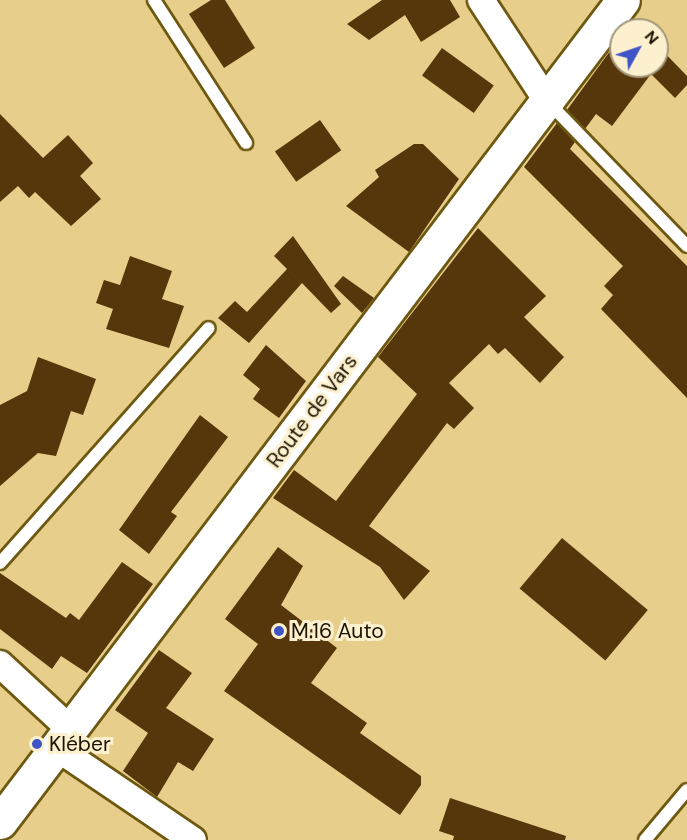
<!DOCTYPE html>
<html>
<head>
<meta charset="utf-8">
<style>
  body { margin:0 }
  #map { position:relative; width:687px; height:840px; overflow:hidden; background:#e7ce8b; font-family:"DM Sans",sans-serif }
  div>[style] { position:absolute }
  .building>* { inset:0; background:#56370b; transform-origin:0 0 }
  .roads { filter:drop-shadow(2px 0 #6e5810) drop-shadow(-2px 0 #6e5810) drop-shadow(0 2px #6e5810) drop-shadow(0 -2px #6e5810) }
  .service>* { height:12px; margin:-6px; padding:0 6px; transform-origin:6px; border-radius:6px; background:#fff }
  .minor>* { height:26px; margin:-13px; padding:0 13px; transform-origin:13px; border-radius:13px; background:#fff }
  .secondary>* { height:33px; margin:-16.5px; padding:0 16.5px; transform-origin:16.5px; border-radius:16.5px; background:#fff }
  .dots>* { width:16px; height:16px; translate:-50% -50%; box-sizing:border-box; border:3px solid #fcf0cf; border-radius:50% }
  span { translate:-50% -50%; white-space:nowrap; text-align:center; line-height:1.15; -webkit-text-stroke:6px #fcf0cf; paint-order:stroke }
  .street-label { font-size:21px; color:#1d1400 }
  .poi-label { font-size:21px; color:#1d1400 }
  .left { translate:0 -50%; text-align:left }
  .north { position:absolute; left:609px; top:18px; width:60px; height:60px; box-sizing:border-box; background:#fcf0cf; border:2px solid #a3987c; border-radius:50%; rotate:50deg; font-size:16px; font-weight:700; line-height:24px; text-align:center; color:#1d1400 }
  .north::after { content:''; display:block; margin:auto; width:21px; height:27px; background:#3e54c7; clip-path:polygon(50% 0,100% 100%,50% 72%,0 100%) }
</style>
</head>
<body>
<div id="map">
  <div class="building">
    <div style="clip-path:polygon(211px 0,225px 0,255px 48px,224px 68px,189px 14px)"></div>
    <div style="clip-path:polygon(382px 0,450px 0,460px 17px,421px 42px,405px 15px,369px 40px,347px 24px)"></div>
    <div style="clip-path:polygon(621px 36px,621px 66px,657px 66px,657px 45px,687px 76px,687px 85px,675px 98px,651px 74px,612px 126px,596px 114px,585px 129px,567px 110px)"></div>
    <div style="left:442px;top:48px;width:64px;height:34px;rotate:36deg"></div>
    <div style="clip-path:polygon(0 114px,43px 158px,68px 135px,93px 163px,80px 176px,101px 199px,71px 226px,35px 192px,29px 198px,18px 186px,0 202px)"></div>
    <div style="left:320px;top:120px;width:37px;height:55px;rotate:55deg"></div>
    <div style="clip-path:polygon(557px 123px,575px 142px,570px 149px,687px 266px,687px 398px,601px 309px,613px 295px,604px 286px,623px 266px,524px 167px)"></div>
    <div style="clip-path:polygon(414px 144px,423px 144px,459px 179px,409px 252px,346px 206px,379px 177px,375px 170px)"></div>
    <div style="clip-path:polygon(478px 228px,546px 296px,524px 317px,564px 357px,540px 383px,505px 348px,498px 354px,489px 344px,449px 383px,474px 408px,454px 429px,447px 423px,369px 526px,430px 571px,404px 600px,380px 567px,273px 498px,294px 470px,336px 501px,417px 394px,378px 357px)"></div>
    <div style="clip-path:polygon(293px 236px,341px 304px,331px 313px,302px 283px,249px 343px,218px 318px,235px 301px,247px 312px,287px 269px,300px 282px,274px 256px)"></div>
    <div style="clip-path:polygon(130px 256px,172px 271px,162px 299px,184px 306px,169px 348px,106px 329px,113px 309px,96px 303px,104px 280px,120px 285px)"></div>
    <div style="clip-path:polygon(343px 276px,374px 298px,362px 313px,334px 286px)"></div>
    <div style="clip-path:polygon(266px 345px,306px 381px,279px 418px,253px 399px,260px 389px,243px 375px)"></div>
    <div style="clip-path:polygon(38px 357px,96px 379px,83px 415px,71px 411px,56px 456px,38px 453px,0 486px,0 405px,27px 391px)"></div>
    <div style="clip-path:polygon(200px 415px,228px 437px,171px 512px,177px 516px,149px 554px,119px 530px)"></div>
    <div style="left:562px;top:538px;width:112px;height:66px;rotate:40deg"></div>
    <div style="clip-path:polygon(278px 547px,303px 566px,281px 605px,337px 648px,311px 683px,367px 723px,360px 733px,421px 776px,421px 785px,400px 815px,224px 691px,258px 644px,225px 619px)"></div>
    <div style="clip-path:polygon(122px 562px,153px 584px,87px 673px,61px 656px,52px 669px,0 629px,0 573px,66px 618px,70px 613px,79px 620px)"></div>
    <div style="clip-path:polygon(159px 650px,192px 673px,166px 708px,214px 739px,193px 771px,178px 762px,157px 797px,123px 771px,148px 733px,115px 710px)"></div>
    <div style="clip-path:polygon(450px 798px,566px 836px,565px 840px,453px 840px,454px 836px,439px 831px)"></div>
  </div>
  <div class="roads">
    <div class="service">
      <div style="left:154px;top:0;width:170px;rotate:57.2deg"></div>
      <div style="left:548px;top:102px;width:200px;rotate:46deg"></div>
      <div style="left:0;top:563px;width:314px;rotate:-48.4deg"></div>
      <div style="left:645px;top:840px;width:65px;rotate:-50deg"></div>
    </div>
    <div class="minor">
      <div style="left:481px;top:0;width:121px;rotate:56.8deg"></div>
      <div style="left:0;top:664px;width:97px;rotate:42.9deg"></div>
      <div style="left:57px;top:748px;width:164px;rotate:34.1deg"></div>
    </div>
    <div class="secondary">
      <div style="left:0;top:822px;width:1031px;rotate:-52.84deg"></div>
    </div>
  </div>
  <div class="dots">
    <div style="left:279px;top:631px;background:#3e54c7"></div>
    <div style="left:37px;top:744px;background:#3e54c7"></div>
  </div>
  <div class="street-label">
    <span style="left:312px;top:411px;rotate:-53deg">Route de Vars</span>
  </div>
  <div class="poi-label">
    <span class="left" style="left:291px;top:631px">M.16 Auto</span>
    <span class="left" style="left:49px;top:744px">Kléber</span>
  </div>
  <div class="north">N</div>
</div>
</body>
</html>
